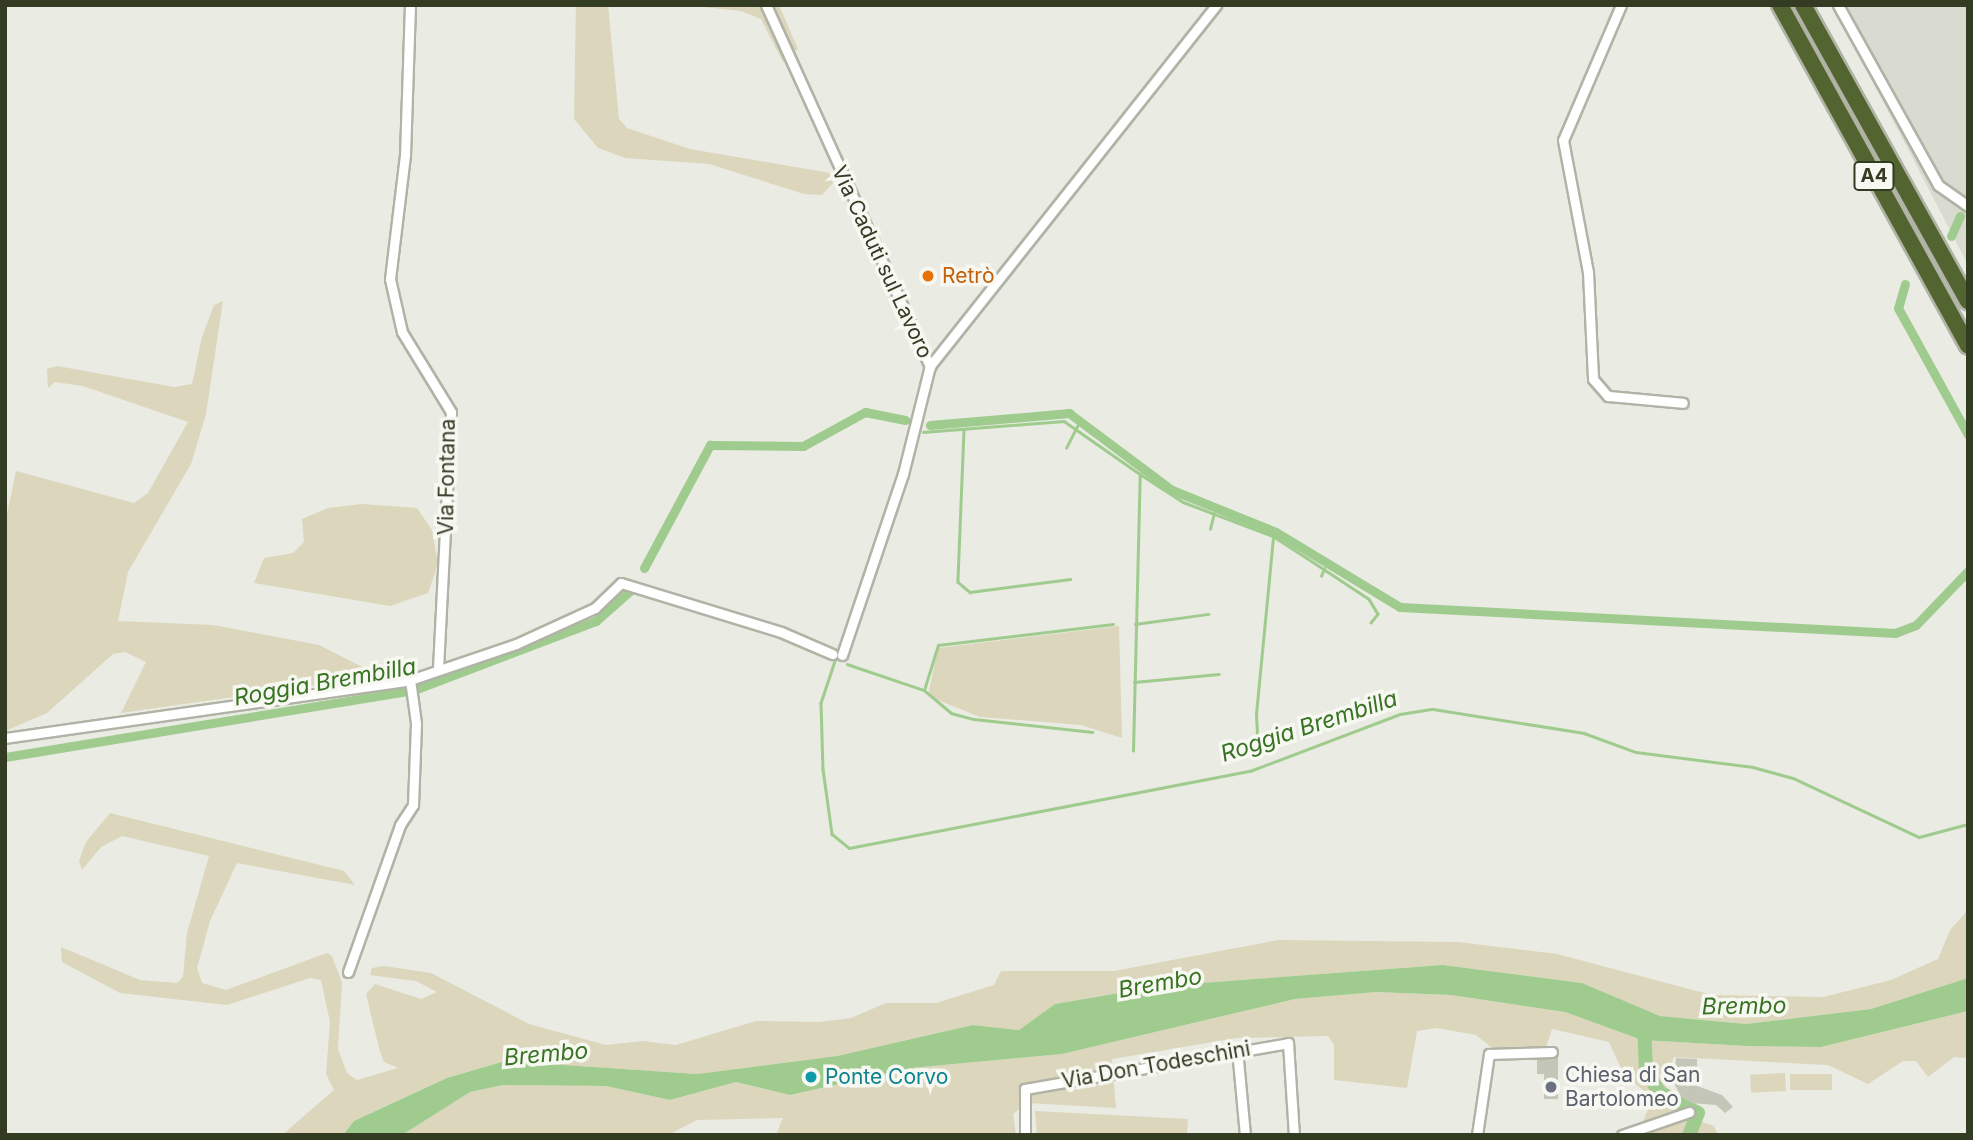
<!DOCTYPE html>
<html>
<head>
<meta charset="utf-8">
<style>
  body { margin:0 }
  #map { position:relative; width:1973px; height:1140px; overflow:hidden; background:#eaebe2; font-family:Inter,sans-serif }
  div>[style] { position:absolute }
  .built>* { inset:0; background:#dadbd0 }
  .green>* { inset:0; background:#dbd6bc; transform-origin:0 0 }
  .water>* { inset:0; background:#9fcc8e }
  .stream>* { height:2.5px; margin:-1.25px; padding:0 1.25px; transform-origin:1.25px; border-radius:1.25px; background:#9fcc8e }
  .canal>* { height:9px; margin:-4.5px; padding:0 4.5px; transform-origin:4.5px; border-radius:4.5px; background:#9fcc8e }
  .river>* { height:14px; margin:-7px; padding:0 7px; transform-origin:7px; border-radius:7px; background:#9fcc8e }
  .building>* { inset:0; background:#c4c6b8 }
  .roads { filter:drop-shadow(2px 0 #b0b3a5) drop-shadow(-2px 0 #b0b3a5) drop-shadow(0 2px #b0b3a5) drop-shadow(0 -2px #b0b3a5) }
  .street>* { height:9px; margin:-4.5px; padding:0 4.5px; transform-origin:4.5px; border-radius:4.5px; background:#fff }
  .highway>* { height:16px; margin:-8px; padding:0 8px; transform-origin:8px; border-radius:8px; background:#526531 }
  .dots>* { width:19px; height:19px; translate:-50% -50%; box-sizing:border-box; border:4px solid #f8f8f2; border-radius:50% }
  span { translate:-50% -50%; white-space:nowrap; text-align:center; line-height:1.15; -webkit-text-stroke:7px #f8f8f2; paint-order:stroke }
  .shield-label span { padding:2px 5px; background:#f8f8f2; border:2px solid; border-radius:5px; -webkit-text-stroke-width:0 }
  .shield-label { font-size:19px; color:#343b23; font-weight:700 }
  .street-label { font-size:21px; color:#343b23 }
  .food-label { font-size:21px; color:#c56008 }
  .left { translate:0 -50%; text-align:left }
  .worship-label { font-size:21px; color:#5b616d }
  .culture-label { font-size:21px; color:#0d838f }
  .water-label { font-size:23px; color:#377322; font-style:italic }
  .frame { position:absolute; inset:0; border:7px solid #343b23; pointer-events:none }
</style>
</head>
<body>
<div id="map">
  <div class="built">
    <div style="clip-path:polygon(1840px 5px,1968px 5px,1968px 265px,1843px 24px)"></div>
  </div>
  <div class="green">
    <div style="clip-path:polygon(576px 5px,608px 5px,619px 119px,627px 128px,690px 149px,830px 173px,833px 183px,822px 195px,804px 194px,709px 164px,625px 158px,598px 148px,574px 119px)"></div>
    <div style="clip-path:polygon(684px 5px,779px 5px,798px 49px,783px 62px,761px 19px,741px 11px)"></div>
    <div style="clip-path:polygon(223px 301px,206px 414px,191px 464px,128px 572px,118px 621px,213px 625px,319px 645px,380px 676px,121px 713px,146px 662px,125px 652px,113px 654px,47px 713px,5px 731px,5px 524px,16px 471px,134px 503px,148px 493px,188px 422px,83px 386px,55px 382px,48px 388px,47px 369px,57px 366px,174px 387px,192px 384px,202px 337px,214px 305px)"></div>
    <div style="clip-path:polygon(362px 504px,417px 508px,432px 530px,438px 564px,428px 593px,390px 606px,254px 583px,264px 558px,293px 553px,304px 542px,302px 519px,328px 508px)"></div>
    <div style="clip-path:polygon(1119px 626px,1122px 738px,1081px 725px,980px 717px,928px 696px,938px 648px)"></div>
    <div style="clip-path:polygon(110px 813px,344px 871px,355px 885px,237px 863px,210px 921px,197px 968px,202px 983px,226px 990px,327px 953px,332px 956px,342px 983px,338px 1049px,347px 1073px,357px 1080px,398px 1068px,384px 1062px,379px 1048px,366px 994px,375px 984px,421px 999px,437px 992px,416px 981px,370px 975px,372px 968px,384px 966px,431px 973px,529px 1024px,606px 1045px,643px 1041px,676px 1045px,756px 1021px,819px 1022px,851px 1018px,886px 1003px,936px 1003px,994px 985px,1001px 971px,1114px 971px,1278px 940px,1458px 942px,1557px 954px,1712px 995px,1823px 997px,1891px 980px,1938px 959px,1950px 930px,1968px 910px,1968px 978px,1871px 1009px,1746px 1024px,1660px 1016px,1582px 983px,1443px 965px,1160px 986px,1055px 1004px,1019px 1030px,973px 1025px,837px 1056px,697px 1074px,505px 1061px,447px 1078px,385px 1106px,354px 1121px,343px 1135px,282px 1135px,334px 1090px,326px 1074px,330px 1022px,321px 980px,310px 978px,227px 1005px,120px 993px,62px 962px,61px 947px,140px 980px,177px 983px,183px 977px,187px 933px,209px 856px,122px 836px,101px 847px,82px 870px,79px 861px,86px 842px)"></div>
    <div style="clip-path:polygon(1376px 992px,1451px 995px,1565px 1012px,1642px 1040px,1747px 1046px,1821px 1047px,1968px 1011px,1968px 1058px,1954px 1057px,1928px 1077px,1916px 1061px,1903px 1061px,1868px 1084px,1828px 1065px,1674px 1057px,1664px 1084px,1690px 1118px,1714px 1126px,1718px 1135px,1637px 1135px,1650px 1105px,1643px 1090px,1624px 1075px,1609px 1042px,1552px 1029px,1546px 1047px,1492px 1048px,1476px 1035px,1437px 1028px,1417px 1031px,1407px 1088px,1334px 1080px,1334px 1045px,1328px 1036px,1237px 1038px,1112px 1059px,1116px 1108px,1028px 1103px,1013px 1114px,1016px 1135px,776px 1135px,783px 1118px,697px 1120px,668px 1135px,402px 1135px,470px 1092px,503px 1085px,606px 1086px,670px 1100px,736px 1082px,790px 1095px,911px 1068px,1062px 1054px,1295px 999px)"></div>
    <div style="left:1785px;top:1073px;width:18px;height:35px;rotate:87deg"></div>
    <div style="left:1832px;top:1074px;width:16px;height:42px;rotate:90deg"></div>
    <div style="clip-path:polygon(1035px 1111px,1188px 1119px,1187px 1135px,1037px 1135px)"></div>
  </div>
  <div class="water">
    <div style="clip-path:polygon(1443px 965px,1582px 983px,1660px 1016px,1692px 1019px,1746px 1024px,1871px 1009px,1968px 978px,1968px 1011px,1821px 1047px,1747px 1046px,1642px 1040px,1565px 1012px,1451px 995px,1376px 992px,1295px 999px,1062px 1054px,911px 1068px,790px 1095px,736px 1082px,670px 1100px,606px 1086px,503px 1085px,470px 1092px,402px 1135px,343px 1135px,354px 1121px,386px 1106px,447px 1078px,505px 1061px,697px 1074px,837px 1056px,973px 1025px,1019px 1030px,1055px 1004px,1160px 986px)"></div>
  </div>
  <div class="stream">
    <div style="left:964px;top:430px;width:152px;rotate:92.3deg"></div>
    <div style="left:958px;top:582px;width:16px;rotate:40deg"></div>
    <div style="left:970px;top:592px;width:101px;rotate:-7.4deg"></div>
    <div style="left:923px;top:432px;width:141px;rotate:-4.5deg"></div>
    <div style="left:1064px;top:421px;width:93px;rotate:34.9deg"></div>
    <div style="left:1066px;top:448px;width:25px;rotate:-63deg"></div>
    <div style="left:1210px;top:529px;width:16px;rotate:-76deg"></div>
    <div style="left:1321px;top:576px;width:8px;rotate:-67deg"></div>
    <div style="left:1135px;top:624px;width:74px;rotate:-7.8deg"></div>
    <div style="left:837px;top:655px;width:51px;rotate:108.4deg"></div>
    <div style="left:821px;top:703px;width:66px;rotate:88.3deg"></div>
    <div style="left:823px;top:769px;width:66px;rotate:82.1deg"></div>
    <div style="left:832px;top:834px;width:22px;rotate:39deg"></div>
    <div style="left:849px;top:848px;width:408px;rotate:-10.9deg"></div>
    <div style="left:1250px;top:771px;width:160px;rotate:-20.8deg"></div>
    <div style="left:1400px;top:714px;width:33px;rotate:-9deg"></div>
    <div style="left:1433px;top:709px;width:153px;rotate:9deg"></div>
    <div style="left:1584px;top:733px;width:55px;rotate:20.1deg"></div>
    <div style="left:1636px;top:752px;width:118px;rotate:7.3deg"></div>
    <div style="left:1753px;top:767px;width:41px;rotate:15.4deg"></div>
    <div style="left:1793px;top:778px;width:139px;rotate:25.1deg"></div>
    <div style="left:1919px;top:837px;width:51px;rotate:-14.9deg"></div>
    <div style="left:847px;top:664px;width:81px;rotate:18.7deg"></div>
    <div style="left:924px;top:690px;width:47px;rotate:-72.7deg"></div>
    <div style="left:938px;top:645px;width:176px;rotate:-6.8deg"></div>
    <div style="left:1134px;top:682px;width:85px;rotate:-5.4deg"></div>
    <div style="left:924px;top:690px;width:35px;rotate:40deg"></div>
    <div style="left:951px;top:713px;width:24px;rotate:15deg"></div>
    <div style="left:974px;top:719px;width:119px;rotate:6.3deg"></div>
    <div style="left:1133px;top:751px;width:277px;rotate:-88.6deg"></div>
    <div style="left:1140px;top:474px;width:51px;rotate:33.1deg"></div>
    <div style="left:1183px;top:502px;width:96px;rotate:20.7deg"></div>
    <div style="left:1273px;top:536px;width:40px;rotate:32.9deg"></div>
    <div style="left:1307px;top:558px;width:74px;rotate:33.5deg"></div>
    <div style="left:1369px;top:599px;width:17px;rotate:59deg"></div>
    <div style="left:1378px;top:614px;width:11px;rotate:128deg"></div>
    <div style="left:1258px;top:753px;width:39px;rotate:-93deg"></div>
    <div style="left:1256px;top:714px;width:179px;rotate:-84.5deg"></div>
  </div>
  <div class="canal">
    <div style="left:1951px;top:236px;width:22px;rotate:-66deg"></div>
    <div style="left:1905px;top:284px;width:25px;rotate:106deg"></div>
    <div style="left:1898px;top:308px;width:145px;rotate:61.1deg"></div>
    <div style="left:930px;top:425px;width:140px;rotate:-4.9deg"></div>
    <div style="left:1069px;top:413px;width:129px;rotate:36.8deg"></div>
    <div style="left:1172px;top:490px;width:112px;rotate:22deg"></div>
    <div style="left:1276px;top:532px;width:145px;rotate:31.2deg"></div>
    <div style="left:1400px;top:607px;width:496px;rotate:3deg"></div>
    <div style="left:1895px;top:633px;width:22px;rotate:-21deg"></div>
    <div style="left:1916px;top:625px;width:75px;rotate:-46.1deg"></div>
    <div style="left:644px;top:568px;width:140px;rotate:-61.8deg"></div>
    <div style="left:710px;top:445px;width:93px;rotate:0.6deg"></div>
    <div style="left:803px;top:446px;width:71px;rotate:-28.7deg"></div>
    <div style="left:865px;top:412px;width:41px;rotate:11.3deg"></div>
    <div style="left:5px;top:757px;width:414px;rotate:-9.3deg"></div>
    <div style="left:414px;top:690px;width:195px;rotate:-20.8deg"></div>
    <div style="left:596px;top:621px;width:48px;rotate:-41.6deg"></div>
  </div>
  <div class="river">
    <div style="left:1644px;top:1022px;width:49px;rotate:87.7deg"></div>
    <div style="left:1646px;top:1071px;width:25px;rotate:58deg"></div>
    <div style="left:1659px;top:1092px;width:44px;rotate:28.3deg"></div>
    <div style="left:1698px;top:1113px;width:24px;rotate:112deg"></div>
  </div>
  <div class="building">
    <div style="clip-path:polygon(1558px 1056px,1558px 1099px,1544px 1099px,1544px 1074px,1537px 1074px,1537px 1059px)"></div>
    <div style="clip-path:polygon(1676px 1058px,1697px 1059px,1697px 1086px,1722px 1095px,1733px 1107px,1725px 1113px,1716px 1105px,1691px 1103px,1681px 1097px,1674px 1083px)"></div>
  </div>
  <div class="roads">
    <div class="street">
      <div style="left:410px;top:5px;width:150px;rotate:91.9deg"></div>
      <div style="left:405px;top:155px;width:125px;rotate:96.9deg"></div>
      <div style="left:390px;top:279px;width:54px;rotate:77.2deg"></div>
      <div style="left:402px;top:332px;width:94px;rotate:58.5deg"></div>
      <div style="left:451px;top:412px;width:258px;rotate:92.9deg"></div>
      <div style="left:766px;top:5px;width:397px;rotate:65.6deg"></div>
      <div style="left:1621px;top:5px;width:147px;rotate:113.2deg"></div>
      <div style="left:1563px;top:140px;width:134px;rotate:79.3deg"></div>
      <div style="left:1588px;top:272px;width:107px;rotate:87.3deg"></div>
      <div style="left:1593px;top:379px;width:23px;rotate:49deg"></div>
      <div style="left:1608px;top:396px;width:75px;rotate:5.3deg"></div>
      <div style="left:1838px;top:5px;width:206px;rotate:60.9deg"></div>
      <div style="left:1938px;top:185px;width:37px;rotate:35deg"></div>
      <div style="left:842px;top:655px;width:191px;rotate:-71.4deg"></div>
      <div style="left:903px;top:474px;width:111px;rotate:-76deg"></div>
      <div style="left:930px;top:366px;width:461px;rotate:-51.6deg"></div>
      <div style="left:5px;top:738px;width:409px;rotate:-8.1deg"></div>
      <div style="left:410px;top:680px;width:112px;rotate:-18.8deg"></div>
      <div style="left:516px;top:644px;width:87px;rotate:-24.5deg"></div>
      <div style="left:595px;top:608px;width:36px;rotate:-44deg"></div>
      <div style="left:621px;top:583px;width:167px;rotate:17deg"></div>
      <div style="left:781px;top:632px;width:56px;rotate:23.3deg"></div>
      <div style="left:348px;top:972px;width:156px;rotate:-70.5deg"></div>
      <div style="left:400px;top:825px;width:24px;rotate:-57deg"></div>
      <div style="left:413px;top:805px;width:82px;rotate:-87.9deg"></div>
      <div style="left:416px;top:723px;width:43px;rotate:-97.9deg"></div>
      <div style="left:1237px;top:1049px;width:86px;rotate:84.7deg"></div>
      <div style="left:1025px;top:1135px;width:46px;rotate:-90deg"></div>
      <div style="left:1025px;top:1089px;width:267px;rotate:-9.9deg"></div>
      <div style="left:1288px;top:1043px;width:92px;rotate:86.3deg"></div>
      <div style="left:1477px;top:1135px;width:82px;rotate:-81.6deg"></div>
      <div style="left:1489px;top:1054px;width:63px;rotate:-1.8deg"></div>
      <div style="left:1622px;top:1135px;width:71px;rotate:-18.9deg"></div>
    </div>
    <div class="highway">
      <div style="left:1780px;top:5px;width:389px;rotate:61.1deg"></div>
      <div style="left:1803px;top:5px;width:339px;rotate:60.9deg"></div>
    </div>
  </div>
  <div class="dots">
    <div style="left:928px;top:276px;background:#e8710a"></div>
    <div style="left:811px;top:1077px;background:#0f9aa8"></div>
    <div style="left:1551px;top:1087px;background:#6b7280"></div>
  </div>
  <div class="shield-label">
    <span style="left:1874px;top:176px">A4</span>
  </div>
  <div class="street-label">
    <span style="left:882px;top:262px;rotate:65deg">Via Caduti sul Lavoro</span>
    <span style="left:447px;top:477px;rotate:-89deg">Via Fontana</span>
    <span style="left:1156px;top:1065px;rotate:-10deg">Via Don Todeschini</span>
  </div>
  <div class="food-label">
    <span class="left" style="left:942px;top:276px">Retrò</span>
  </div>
  <div class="worship-label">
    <span class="left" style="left:1565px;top:1087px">Chiesa di San<br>Bartolomeo</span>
  </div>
  <div class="culture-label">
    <span class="left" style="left:825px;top:1077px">Ponte Corvo</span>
  </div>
  <div class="water-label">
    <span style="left:325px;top:682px;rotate:-10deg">Roggia Brembilla</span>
    <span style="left:1309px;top:726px;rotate:-18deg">Roggia Brembilla</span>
    <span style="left:1160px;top:983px;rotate:-10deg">Brembo</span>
    <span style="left:1744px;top:1006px;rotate:-1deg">Brembo</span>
    <span style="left:546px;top:1054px;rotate:-5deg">Brembo</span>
  </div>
  <div class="frame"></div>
</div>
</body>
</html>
